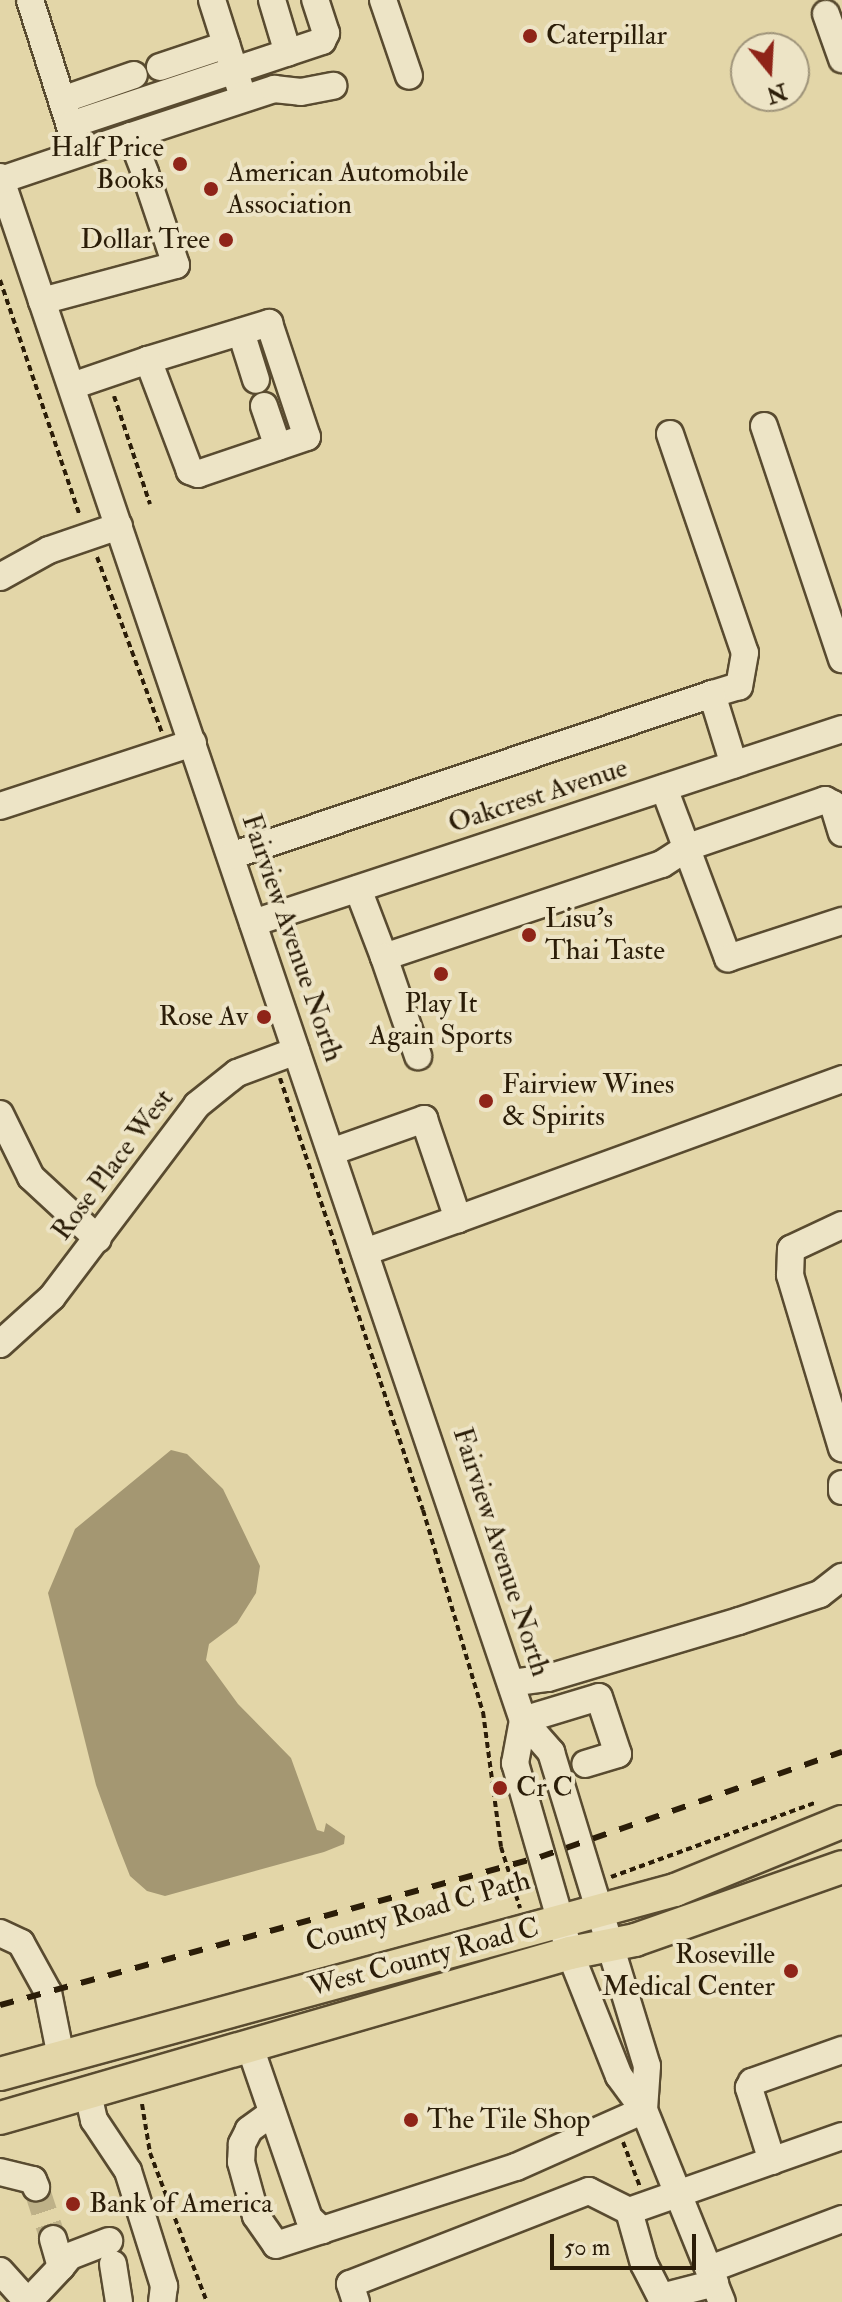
<!DOCTYPE html>
<html>
<head>
<meta charset="utf-8">
<style>
  body { margin:0 }
  #map { position:relative; width:842px; height:2302px; overflow:hidden; background:#e3d6a8; font-family:"IM FELL Double Pica",serif }
  div>[style] { position:absolute }
  .water>* { inset:0; background:#a49772 }
  .minor-tunnel>* { height:26px; margin-top:-13px; transform-origin:0; background:repeating-linear-gradient(90deg,#beb188 0 26px,transparent 0 39px) }
  .path>* { height:4px; margin-top:-2px; transform-origin:0; background:repeating-linear-gradient(90deg,#2b1d08 0 6px,transparent 0 10px) }
  .roads { filter:drop-shadow(2px 0 #594b30) drop-shadow(-2px 0 #594b30) drop-shadow(0 2px #594b30) drop-shadow(0 -2px #594b30) }
  .minor>* { height:26px; margin:-13px; padding:0 13px; transform-origin:13px; border-radius:13px; background:#ede4c6 }
  .major>* { height:32px; margin:-16px; padding:0 16px; transform-origin:16px; border-radius:16px; background:#e3d6a8 }
  .rail>* { height:6px; margin-top:-3px; transform-origin:0; background:repeating-linear-gradient(90deg,#2b1d08 0 14px,transparent 0 28px) }
  .dots>* { width:22px; height:22px; translate:-50% -50%; box-sizing:border-box; border:4px solid #ede4c6; border-radius:50% }
  span { translate:-50% -50%; white-space:nowrap; text-align:center; line-height:1.15; -webkit-text-stroke:8px #ede4c6; paint-order:stroke }
  .poi-label { font-size:28px; color:#2b1d08 }
  .left { translate:0 -50%; text-align:left }
  .right { translate:-100% -50%; text-align:right }
  .street-label { font-size:28px; color:#2b1d08 }
  .north { position:absolute; left:730px; top:32px; width:80px; height:80px; box-sizing:border-box; background:#ede4c6; border:2px solid #9f947a; border-radius:50%; rotate:162deg; font-size:22px; font-weight:700; line-height:32px; text-align:center; color:#2b1d08 }
  .north::after { content:''; display:block; margin:auto; width:28px; height:36px; background:#8f2418; clip-path:polygon(50% 0,100% 100%,50% 72%,0 100%) }
  .scale { position:absolute; left:550px; top:2234px; width:146px; height:36px; box-sizing:border-box; border:4px solid #2b1d08; border-top:0; padding-left:10px; font-size:24px; line-height:28px; white-space:nowrap; color:#2b1d08; -webkit-text-stroke:6px #ede4c6; paint-order:stroke }
</style>
</head>
<body>
<div id="map">
  <div class="water">
    <div style="clip-path:polygon(171px 1450px,187px 1454px,223px 1489px,260px 1566px,256px 1593px,237px 1623px,209px 1644px,206px 1660px,238px 1704px,291px 1758px,317px 1830px,324px 1832px,326px 1823px,345px 1836px,344px 1844px,324px 1852px,165px 1896px,147px 1891px,130px 1876px,117px 1843px,96px 1785px,48px 1593px,75px 1529px)"></div>
  </div>
  <div class="minor-tunnel">
    <div style="left:36px;top:2187px;width:55px;rotate:71.9deg"></div>
  </div>
  <div class="path">
    <div style="left:0;top:280px;width:249px;rotate:71.3deg"></div>
    <div style="left:114px;top:396px;width:114px;rotate:71.6deg"></div>
    <div style="left:97px;top:557px;width:188px;rotate:69.7deg"></div>
    <div style="left:280px;top:1078px;width:455px;rotate:71.7deg"></div>
    <div style="left:423px;top:1510px;width:211px;rotate:73.5deg"></div>
    <div style="left:483px;top:1712px;width:136px;rotate:82.4deg"></div>
    <div style="left:501px;top:1847px;width:64px;rotate:72.7deg"></div>
    <div style="left:611px;top:1877px;width:219px;rotate:-20deg"></div>
    <div style="left:142px;top:2104px;width:50px;rotate:80.7deg"></div>
    <div style="left:150px;top:2153px;width:160px;rotate:69.1deg"></div>
    <div style="left:623px;top:2142px;width:48px;rotate:69.3deg"></div>
  </div>
  <div class="roads">
    <div class="minor">
      <div style="left:30px;top:0;width:149px;rotate:72.4deg"></div>
      <div style="left:212px;top:0;width:92px;rotate:72.3deg"></div>
      <div style="left:272px;top:0;width:55px;rotate:73.2deg"></div>
      <div style="left:383px;top:0;width:80px;rotate:71.1deg"></div>
      <div style="left:826px;top:14px;width:48px;rotate:70.4deg"></div>
      <div style="left:160px;top:67px;width:70px;rotate:-18.4deg"></div>
      <div style="left:62px;top:100px;width:76px;rotate:-19.1deg"></div>
      <div style="left:70px;top:125px;width:266px;rotate:-18.4deg"></div>
      <div style="left:322px;top:41px;width:9px;rotate:-63deg"></div>
      <div style="left:326px;top:33px;width:35px;rotate:-108deg"></div>
      <div style="left:131px;top:136px;width:151px;rotate:-18.2deg"></div>
      <div style="left:274px;top:89px;width:27px;rotate:6deg"></div>
      <div style="left:301px;top:92px;width:33px;rotate:-11deg"></div>
      <div style="left:0;top:177px;width:1629px;rotate:71.28deg"></div>
      <div style="left:523px;top:1720px;width:43px;rotate:48.8deg"></div>
      <div style="left:551px;top:1752px;width:328px;rotate:73deg"></div>
      <div style="left:647px;top:2066px;width:44px;rotate:93.9deg"></div>
      <div style="left:1px;top:180px;width:137px;rotate:-18.7deg"></div>
      <div style="left:131px;top:136px;width:40px;rotate:69deg"></div>
      <div style="left:145px;top:173px;width:97px;rotate:71.4deg"></div>
      <div style="left:176px;top:265px;width:139px;rotate:165deg"></div>
      <div style="left:241px;top:332px;width:50px;rotate:72.6deg"></div>
      <div style="left:72px;top:386px;width:80px;rotate:-18.9deg"></div>
      <div style="left:148px;top:360px;width:127px;rotate:-17deg"></div>
      <div style="left:269px;top:323px;width:120px;rotate:71.6deg"></div>
      <div style="left:307px;top:437px;width:115px;rotate:161.3deg"></div>
      <div style="left:198px;top:474px;width:9px;rotate:-159deg"></div>
      <div style="left:190px;top:471px;width:119px;rotate:-110.7deg"></div>
      <div style="left:264px;top:406px;width:43px;rotate:71.1deg"></div>
      <div style="left:764px;top:426px;width:246px;rotate:71.5deg"></div>
      <div style="left:670px;top:434px;width:231px;rotate:71.1deg"></div>
      <div style="left:745px;top:653px;width:34px;rotate:100deg"></div>
      <div style="left:739px;top:686px;width:28px;rotate:163deg"></div>
      <div style="left:712px;top:694px;width:74px;rotate:72.8deg"></div>
      <div style="left:0;top:577px;width:56px;rotate:-28.9deg"></div>
      <div style="left:49px;top:550px;width:74px;rotate:-18.9deg"></div>
      <div style="left:664px;top:788px;width:182px;rotate:69.4deg"></div>
      <div style="left:728px;top:958px;width:120px;rotate:-18deg"></div>
      <div style="left:0;top:806px;width:203px;rotate:-18.1deg"></div>
      <div style="left:231px;top:856px;width:508px;rotate:-18.61deg"></div>
      <div style="left:358px;top:889px;width:73px;rotate:69.1deg"></div>
      <div style="left:384px;top:957px;width:293px;rotate:-18.5deg"></div>
      <div style="left:662px;top:864px;width:31px;rotate:-33deg"></div>
      <div style="left:688px;top:847px;width:145px;rotate:-18.9deg"></div>
      <div style="left:825px;top:800px;width:9px;rotate:27deg"></div>
      <div style="left:833px;top:804px;width:30px;rotate:73deg"></div>
      <div style="left:253px;top:923px;width:620px;rotate:-18.23deg"></div>
      <div style="left:384px;top:957px;width:105px;rotate:71deg"></div>
      <div style="left:0;top:1114px;width:70px;rotate:63.8deg"></div>
      <div style="left:31px;top:1177px;width:91px;rotate:42.8deg"></div>
      <div style="left:331px;top:1152px;width:99px;rotate:-19.5deg"></div>
      <div style="left:424px;top:1119px;width:106px;rotate:71.2deg"></div>
      <div style="left:458px;top:1219px;width:99px;rotate:160.5deg"></div>
      <div style="left:458px;top:1219px;width:409px;rotate:-20deg"></div>
      <div style="left:842px;top:1225px;width:56px;rotate:154.8deg"></div>
      <div style="left:791px;top:1249px;width:26px;rotate:92deg"></div>
      <div style="left:790px;top:1275px;width:181px;rotate:73.3deg"></div>
      <div style="left:0;top:1344px;width:70px;rotate:-42.1deg"></div>
      <div style="left:52px;top:1297px;width:241px;rotate:-52.9deg"></div>
      <div style="left:197px;top:1105px;width:51px;rotate:-38.7deg"></div>
      <div style="left:237px;top:1073px;width:63px;rotate:-20.4deg"></div>
      <div style="left:842px;top:1484px;width:7px;rotate:90deg"></div>
      <div style="left:511px;top:1683px;width:37px;rotate:-8deg"></div>
      <div style="left:548px;top:1678px;width:199px;rotate:-16.6deg"></div>
      <div style="left:739px;top:1621px;width:85px;rotate:-18.4deg"></div>
      <div style="left:820px;top:1594px;width:28px;rotate:-38deg"></div>
      <div style="left:523px;top:1720px;width:44px;rotate:100.5deg"></div>
      <div style="left:515px;top:1763px;width:198px;rotate:73.9deg"></div>
      <div style="left:570px;top:1953px;width:132px;rotate:68.3deg"></div>
      <div style="left:619px;top:2076px;width:42px;rotate:53.7deg"></div>
      <div style="left:644px;top:2110px;width:207px;rotate:67.9deg"></div>
      <div style="left:523px;top:1720px;width:79px;rotate:-16.8deg"></div>
      <div style="left:599px;top:1697px;width:60px;rotate:71.6deg"></div>
      <div style="left:618px;top:1754px;width:34px;rotate:163deg"></div>
      <div style="left:0;top:1933px;width:23px;rotate:25deg"></div>
      <div style="left:21px;top:1943px;width:56px;rotate:61.1deg"></div>
      <div style="left:48px;top:1992px;width:66px;rotate:78.7deg"></div>
      <div style="left:249px;top:2044px;width:184px;rotate:71deg"></div>
      <div style="left:309px;top:2218px;width:18px;rotate:43deg"></div>
      <div style="left:322px;top:2230px;width:204px;rotate:-18deg"></div>
      <div style="left:516px;top:2167px;width:140px;rotate:-24deg"></div>
      <div style="left:88px;top:2094px;width:27px;rotate:77deg"></div>
      <div style="left:94px;top:2120px;width:61px;rotate:56.3deg"></div>
      <div style="left:128px;top:2171px;width:121px;rotate:72.6deg"></div>
      <div style="left:164px;top:2286px;width:16px;rotate:97deg"></div>
      <div style="left:272px;top:2113px;width:29px;rotate:144deg"></div>
      <div style="left:249px;top:2130px;width:16px;rotate:117deg"></div>
      <div style="left:242px;top:2144px;width:18px;rotate:93deg"></div>
      <div style="left:241px;top:2162px;width:56px;rotate:74.5deg"></div>
      <div style="left:256px;top:2216px;width:35px;rotate:55deg"></div>
      <div style="left:276px;top:2245px;width:48px;rotate:-18.1deg"></div>
      <div style="left:772px;top:2161px;width:77px;rotate:-107.5deg"></div>
      <div style="left:749px;top:2088px;width:7px;rotate:-63deg"></div>
      <div style="left:752px;top:2082px;width:96px;rotate:-19.6deg"></div>
      <div style="left:0;top:2172px;width:34px;rotate:14deg"></div>
      <div style="left:33px;top:2180px;width:8px;rotate:67deg"></div>
      <div style="left:629px;top:2211px;width:226px;rotate:-19.4deg"></div>
      <div style="left:113px;top:2264px;width:38px;rotate:81deg"></div>
      <div style="left:61px;top:2267px;width:14px;rotate:-51deg"></div>
      <div style="left:70px;top:2256px;width:42px;rotate:-21deg"></div>
      <div style="left:710px;top:2269px;width:141px;rotate:-20.7deg"></div>
      <div style="left:0;top:2271px;width:42px;rotate:47.9deg"></div>
      <div style="left:28px;top:2302px;width:48px;rotate:-46.7deg"></div>
      <div style="left:61px;top:2267px;width:29px;rotate:-106deg"></div>
      <div style="left:356px;top:2302px;width:19px;rotate:-108deg"></div>
      <div style="left:350px;top:2284px;width:256px;rotate:-21.3deg"></div>
      <div style="left:589px;top:2191px;width:45px;rotate:26.6deg"></div>
      <div style="left:629px;top:2211px;width:55px;rotate:74.2deg"></div>
      <div style="left:644px;top:2264px;width:37px;rotate:63deg"></div>
      <div style="left:661px;top:2297px;width:56px;rotate:-14.5deg"></div>
    </div>
    <div class="major">
      <div style="left:0;top:2074px;width:700px;rotate:-15.25deg"></div>
      <div style="left:675px;top:1890px;width:180px;rotate:-22.2deg"></div>
      <div style="left:0;top:2118px;width:593px;rotate:-16.14deg"></div>
      <div style="left:570px;top:1953px;width:66px;rotate:-11.3deg"></div>
      <div style="left:635px;top:1940px;width:219px;rotate:-19.4deg"></div>
    </div>
  </div>
  <div class="rail">
    <div style="left:0;top:2005px;width:560px;rotate:-15.33deg"></div>
    <div style="left:540px;top:1857px;width:320px;rotate:-19.2deg"></div>
  </div>
  <div class="dots">
    <div style="left:530px;top:36px;background:#8f2418"></div>
    <div style="left:180px;top:164px;background:#8f2418"></div>
    <div style="left:211px;top:189px;background:#8f2418"></div>
    <div style="left:226px;top:240px;background:#8f2418"></div>
    <div style="left:529px;top:935px;background:#8f2418"></div>
    <div style="left:441px;top:974px;background:#8f2418"></div>
    <div style="left:264px;top:1017px;background:#8f2418"></div>
    <div style="left:486px;top:1101px;background:#8f2418"></div>
    <div style="left:500px;top:1788px;background:#8f2418"></div>
    <div style="left:791px;top:1971px;background:#8f2418"></div>
    <div style="left:411px;top:2120px;background:#8f2418"></div>
    <div style="left:73px;top:2204px;background:#8f2418"></div>
  </div>
  <div class="poi-label">
    <span class="left" style="left:546px;top:36px">Caterpillar</span>
    <span class="right" style="left:164px;top:164px">Half Price<br>Books</span>
    <span class="left" style="left:227px;top:189px">American Automobile<br>Association</span>
    <span class="right" style="left:210px;top:240px">Dollar Tree</span>
    <span class="left" style="left:545px;top:935px">Lisu's<br>Thai Taste</span>
    <span style="left:441px;top:1020px">Play It<br>Again Sports</span>
    <span class="right" style="left:248px;top:1017px">Rose Av</span>
    <span class="left" style="left:502px;top:1101px">Fairview Wines<br>&amp; Spirits</span>
    <span class="left" style="left:516px;top:1788px">Cr C</span>
    <span class="right" style="left:775px;top:1971px">Roseville<br>Medical Center</span>
    <span class="left" style="left:427px;top:2120px">The Tile Shop</span>
    <span class="left" style="left:89px;top:2204px">Bank of America</span>
  </div>
  <div class="street-label">
    <span style="left:538px;top:796px;rotate:-18deg">Oakcrest Avenue</span>
    <span style="left:292px;top:938px;rotate:71deg">Fairview Avenue North</span>
    <span style="left:113px;top:1165px;rotate:-53deg">Rose Place West</span>
    <span style="left:501px;top:1552px;rotate:72deg">Fairview Avenue North</span>
    <span style="left:418px;top:1912px;rotate:-16deg">County Road C Path</span>
    <span style="left:424px;top:1958px;rotate:-15deg">West County Road C</span>
  </div>
  <div class="north">N</div>
  <div class="scale">50 m</div>
</div>
</body>
</html>
